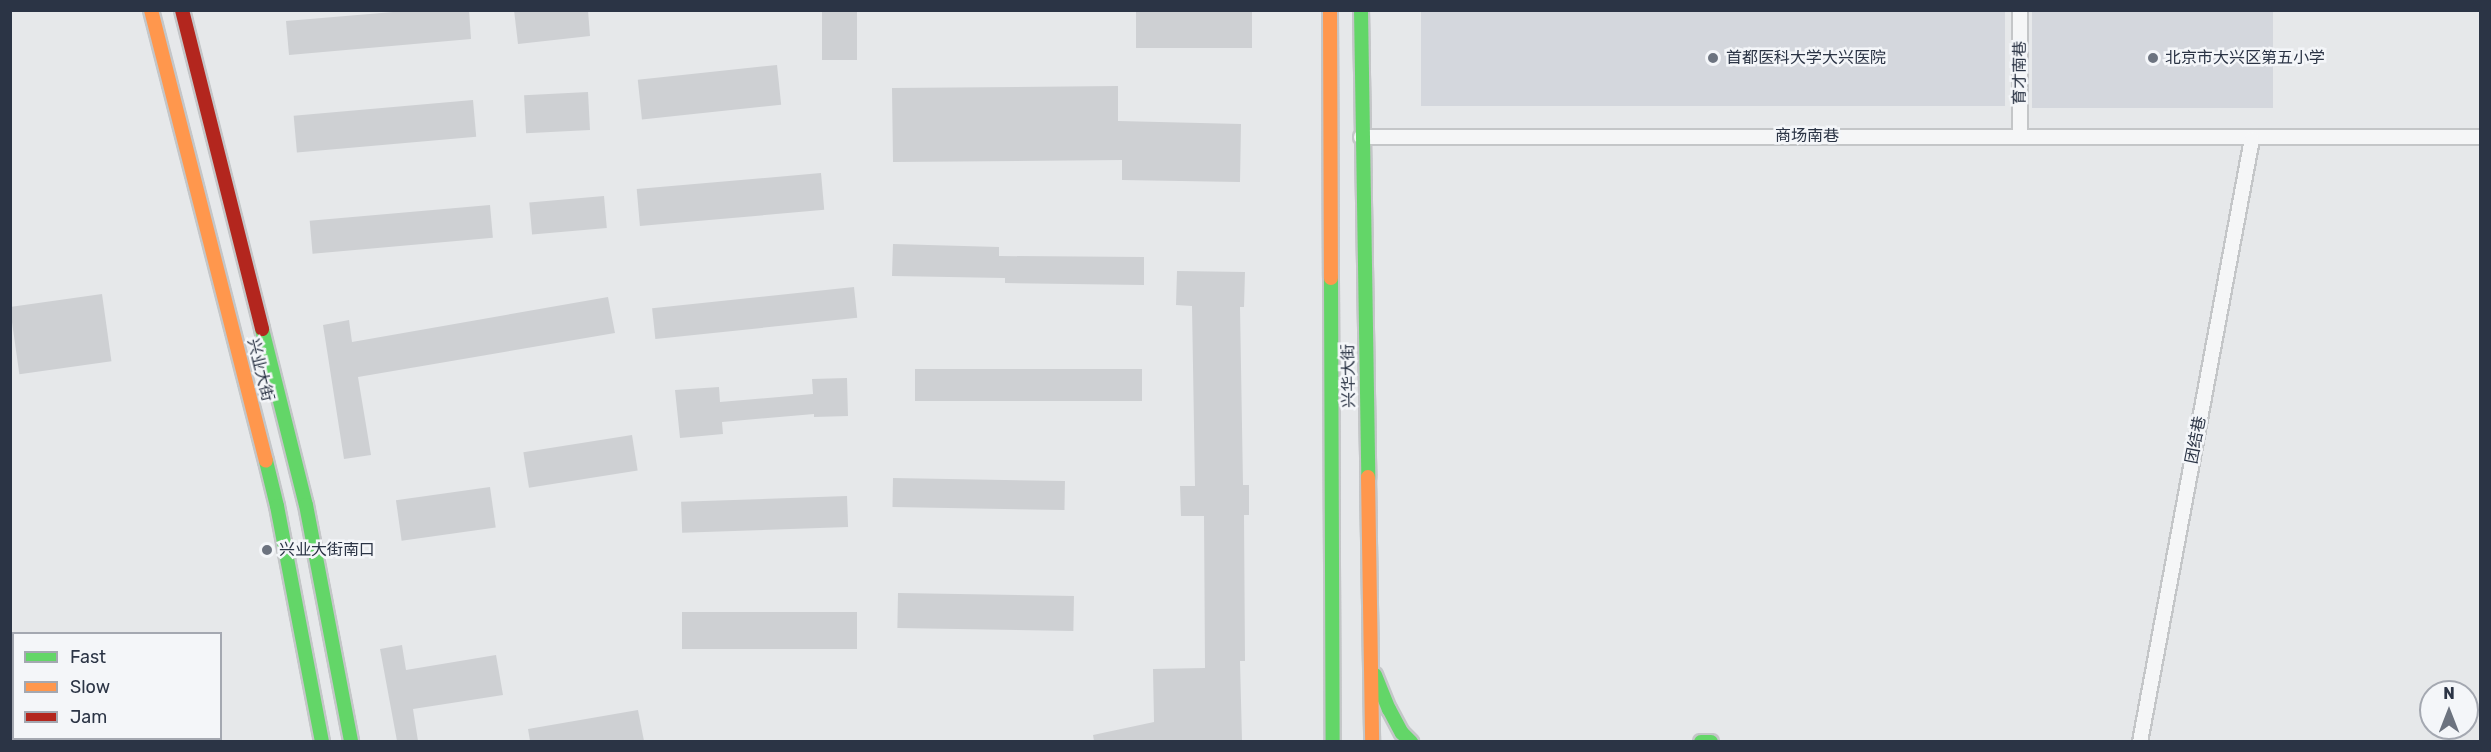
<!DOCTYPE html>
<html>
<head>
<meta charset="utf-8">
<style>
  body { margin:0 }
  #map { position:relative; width:2491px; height:752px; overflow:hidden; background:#e6e8ea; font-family:Rubik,"Noto Sans SC",sans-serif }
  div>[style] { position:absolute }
  .built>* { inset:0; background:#d4d7dd; transform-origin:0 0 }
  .building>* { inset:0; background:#ced0d3; transform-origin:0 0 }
  .roads { filter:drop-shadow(2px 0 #c4c6c8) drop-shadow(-2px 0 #c4c6c8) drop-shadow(0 2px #c4c6c8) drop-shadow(0 -2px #c4c6c8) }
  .street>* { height:14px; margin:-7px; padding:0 7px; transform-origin:7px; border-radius:7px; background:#f5f6f7 }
  .fast>* { height:14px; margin:-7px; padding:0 7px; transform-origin:7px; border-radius:7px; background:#63d668 }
  .slow>* { height:14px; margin:-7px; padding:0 7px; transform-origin:7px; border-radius:7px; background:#ff974d }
  .jam>* { height:14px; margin:-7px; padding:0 7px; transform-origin:7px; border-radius:7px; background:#b3261e }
  .dots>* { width:16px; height:16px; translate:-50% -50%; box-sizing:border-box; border:3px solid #f4f6f9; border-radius:50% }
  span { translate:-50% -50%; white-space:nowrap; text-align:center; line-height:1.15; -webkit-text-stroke:5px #f4f6f9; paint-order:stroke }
  .poi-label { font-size:16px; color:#2b3445 }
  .left { translate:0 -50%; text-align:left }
  .street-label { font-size:16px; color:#2b3445 }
  .frame { position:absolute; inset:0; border:12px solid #2b3445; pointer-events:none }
  .legend { position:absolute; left:12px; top:632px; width:210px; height:108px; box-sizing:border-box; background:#f4f6f9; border:2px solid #a4a8b1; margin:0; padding:8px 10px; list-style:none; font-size:18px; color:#2b3445 }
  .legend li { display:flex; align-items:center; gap:12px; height:30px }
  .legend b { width:30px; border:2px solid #a4a8b1 }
  .north { position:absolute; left:2419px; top:680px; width:60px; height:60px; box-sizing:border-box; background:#f4f6f9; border:2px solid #a4a8b1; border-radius:50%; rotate:0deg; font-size:16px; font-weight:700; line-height:24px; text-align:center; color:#2b3445 }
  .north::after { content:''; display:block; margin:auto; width:21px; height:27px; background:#6c737f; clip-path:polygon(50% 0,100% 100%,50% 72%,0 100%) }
</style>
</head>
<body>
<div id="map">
  <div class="built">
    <div style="left:1421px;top:11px;width:584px;height:95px"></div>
    <div style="left:2032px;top:11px;width:241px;height:97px"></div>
  </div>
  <div class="building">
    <div style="clip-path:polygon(417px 10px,469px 10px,471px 39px,289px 55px,286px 21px)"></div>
    <div style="clip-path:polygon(514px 10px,588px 10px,590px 36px,518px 44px)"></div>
    <div style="left:822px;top:10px;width:35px;height:50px"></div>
    <div style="left:1136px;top:10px;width:116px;height:38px"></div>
    <div style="left:777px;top:65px;width:40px;height:140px;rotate:84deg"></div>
    <div style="clip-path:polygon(1118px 86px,1118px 121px,1241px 124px,1240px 182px,1122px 180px,1122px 160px,893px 162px,892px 88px)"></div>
    <div style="left:588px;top:92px;width:38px;height:64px;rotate:87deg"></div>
    <div style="left:473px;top:100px;width:37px;height:180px;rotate:85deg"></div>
    <div style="left:821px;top:173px;width:37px;height:185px;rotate:85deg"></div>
    <div style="left:604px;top:196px;width:32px;height:75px;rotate:85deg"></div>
    <div style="left:490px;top:205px;width:33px;height:181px;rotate:85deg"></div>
    <div style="clip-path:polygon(893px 244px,999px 247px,999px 256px,1144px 257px,1144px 285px,1005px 283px,1005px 278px,892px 276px)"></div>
    <div style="clip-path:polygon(1177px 271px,1245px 272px,1244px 307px,1240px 307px,1243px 485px,1249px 485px,1249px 515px,1244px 515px,1245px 661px,1240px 661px,1242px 741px,1094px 741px,1093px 735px,1154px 722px,1153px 669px,1205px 668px,1204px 516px,1181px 516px,1180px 486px,1195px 486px,1192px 306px,1176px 305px)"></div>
    <div style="left:854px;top:287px;width:31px;height:203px;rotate:84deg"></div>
    <div style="left:102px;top:294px;width:68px;height:93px;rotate:82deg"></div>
    <div style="clip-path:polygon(608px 297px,615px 333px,358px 377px,371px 455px,344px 459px,323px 325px,349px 320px,352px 342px)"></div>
    <div style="left:915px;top:369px;width:227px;height:32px"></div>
    <div style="clip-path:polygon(847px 378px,848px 416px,814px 417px,814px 414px,722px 422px,723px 434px,680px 438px,675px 390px,719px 387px,720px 402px,813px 394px,812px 379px)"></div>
    <div style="left:632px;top:435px;width:36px;height:110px;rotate:81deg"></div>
    <div style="left:893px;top:478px;width:172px;height:29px;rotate:1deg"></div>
    <div style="left:490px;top:487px;width:41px;height:95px;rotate:82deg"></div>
    <div style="left:847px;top:496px;width:31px;height:166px;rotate:88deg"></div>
    <div style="left:898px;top:593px;width:176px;height:35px;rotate:1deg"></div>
    <div style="left:857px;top:612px;width:37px;height:175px;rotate:90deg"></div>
    <div style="clip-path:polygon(402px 645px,406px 670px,496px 655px,503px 695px,413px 709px,418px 741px,397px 741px,380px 649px)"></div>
    <div style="clip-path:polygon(638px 710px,644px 741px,530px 741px,528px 729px)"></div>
  </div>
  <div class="roads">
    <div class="street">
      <div style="left:2020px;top:136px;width:126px;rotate:-90deg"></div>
      <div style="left:1361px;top:137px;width:1119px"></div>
      <div style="left:2140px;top:742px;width:613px;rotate:-79.48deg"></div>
    </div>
    <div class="fast">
      <div style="left:1361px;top:10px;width:467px;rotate:89.1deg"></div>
      <div style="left:1331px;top:278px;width:464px;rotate:89.8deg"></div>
      <div style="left:262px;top:329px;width:181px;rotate:76deg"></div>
      <div style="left:306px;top:505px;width:241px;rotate:79.2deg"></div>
      <div style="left:266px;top:461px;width:46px;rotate:76.3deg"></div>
      <div style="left:277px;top:506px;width:240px;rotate:79.2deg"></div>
      <div style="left:1375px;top:675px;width:37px;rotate:68deg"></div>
      <div style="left:1389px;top:709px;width:27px;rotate:62deg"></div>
      <div style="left:1402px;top:733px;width:13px;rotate:45deg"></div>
      <div style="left:1701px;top:742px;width:10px"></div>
    </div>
    <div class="slow">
      <div style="left:151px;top:10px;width:465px;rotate:75.7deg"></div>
      <div style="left:1330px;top:10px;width:268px;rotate:89.8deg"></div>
      <div style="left:1368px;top:477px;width:265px;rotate:89.1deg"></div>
    </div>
    <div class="jam">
      <div style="left:182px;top:10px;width:329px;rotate:75.9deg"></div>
    </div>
  </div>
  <div class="dots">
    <div style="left:1713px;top:58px;background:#6c737f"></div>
    <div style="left:2153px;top:58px;background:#6c737f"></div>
    <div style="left:267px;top:550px;background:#6c737f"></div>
  </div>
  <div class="poi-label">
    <span class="left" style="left:1726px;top:58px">首都医科大学大兴医院</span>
    <span class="left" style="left:2165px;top:58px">北京市大兴区第五小学</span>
    <span class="left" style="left:279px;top:550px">兴业大街南口</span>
  </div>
  <div class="street-label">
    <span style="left:2020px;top:73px;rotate:-90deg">育才南巷</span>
    <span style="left:1807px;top:136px">商场南巷</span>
    <span style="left:260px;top:370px;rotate:76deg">兴业大街</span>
    <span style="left:1349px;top:376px;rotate:-91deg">兴华大街</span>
    <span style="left:2196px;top:440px;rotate:-79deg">团结巷</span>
  </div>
  <div class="frame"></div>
  <ul class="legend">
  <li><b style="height:8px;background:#63d668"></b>Fast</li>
  <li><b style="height:8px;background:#ff974d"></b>Slow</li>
  <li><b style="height:8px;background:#b3261e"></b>Jam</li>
  </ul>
  <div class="north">N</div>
</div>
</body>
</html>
